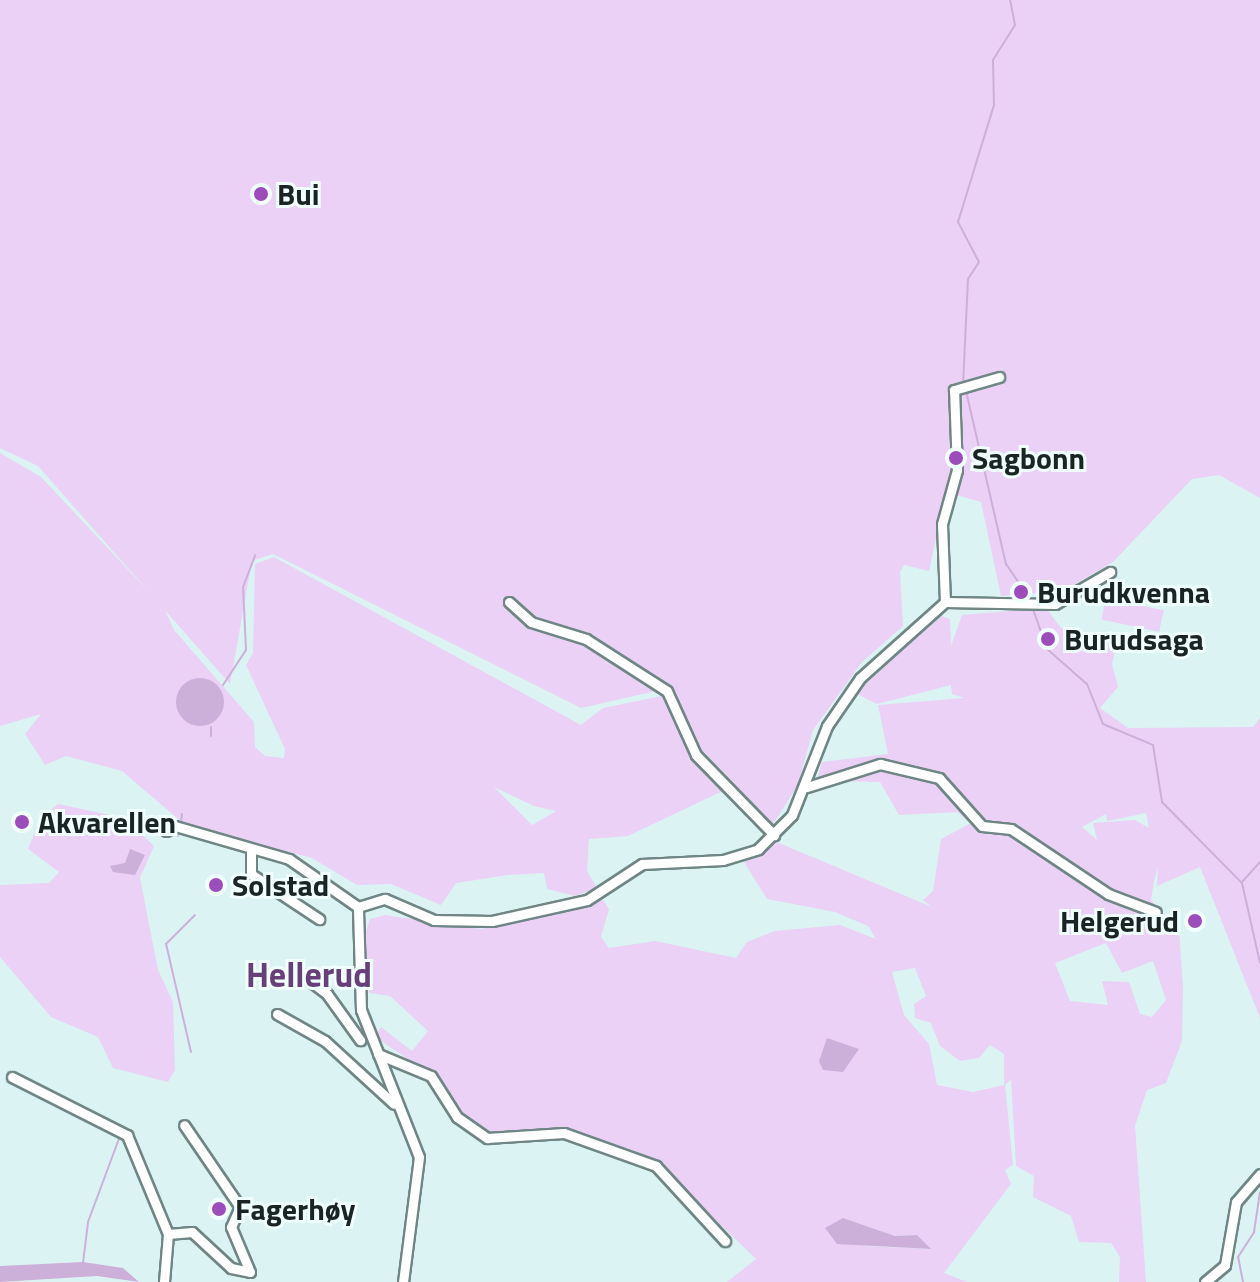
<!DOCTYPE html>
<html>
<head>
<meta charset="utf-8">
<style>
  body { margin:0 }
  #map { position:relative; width:1260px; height:1282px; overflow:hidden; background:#dbf4f3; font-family:"Titillium Web",sans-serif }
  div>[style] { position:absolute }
  .green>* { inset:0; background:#ead1f5; transform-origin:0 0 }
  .water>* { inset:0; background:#cdb0da }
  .round { border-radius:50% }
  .stream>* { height:2px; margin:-1px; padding:0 1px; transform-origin:1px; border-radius:1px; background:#cdb0da }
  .roads { filter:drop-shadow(2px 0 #708685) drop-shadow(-2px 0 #708685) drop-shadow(0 2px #708685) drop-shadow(0 -2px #708685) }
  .minor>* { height:9px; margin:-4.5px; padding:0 4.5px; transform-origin:4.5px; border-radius:4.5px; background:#fff }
  .dots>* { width:22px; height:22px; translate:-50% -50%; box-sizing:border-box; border:4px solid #f0fffe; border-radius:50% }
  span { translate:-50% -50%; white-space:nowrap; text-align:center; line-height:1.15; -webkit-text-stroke:6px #f0fffe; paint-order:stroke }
  .poi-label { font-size:30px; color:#1b2424; font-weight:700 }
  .left { translate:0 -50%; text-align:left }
  .right { translate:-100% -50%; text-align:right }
  .quarter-label { font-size:34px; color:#684079; font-weight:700 }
</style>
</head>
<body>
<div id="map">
  <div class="green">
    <div style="clip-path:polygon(0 0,1260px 0,1260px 498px,1219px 475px,1192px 479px,1113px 562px,1063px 591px,1001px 596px,981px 502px,946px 492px,929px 571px,904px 565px,900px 572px,903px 626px,862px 662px,813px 730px,798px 785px,773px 824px,697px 745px,665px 689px,581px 708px,273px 554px,252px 561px,230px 684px,38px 466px,0 448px)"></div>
    <div style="clip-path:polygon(evenodd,0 453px,41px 477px,164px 608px,174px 630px,254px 722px,255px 747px,265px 756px,284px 758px,285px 749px,246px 665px,253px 653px,255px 564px,274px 557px,581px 725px,603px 708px,662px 696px,688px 750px,729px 788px,628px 836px,589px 839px,587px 871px,597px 888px,575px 896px,547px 889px,544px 873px,508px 875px,456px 883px,441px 905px,391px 884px,357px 885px,312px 858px,184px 824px,122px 771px,66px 756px,45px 765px,25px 734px,41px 714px,0 726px,0 453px,494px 787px,534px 806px,556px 811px,532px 825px,494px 787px)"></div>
    <div style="left:1106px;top:598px;width:59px;height:22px;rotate:12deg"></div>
    <div style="clip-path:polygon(evenodd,1046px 608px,1061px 628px,1118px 639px,1112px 664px,1118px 687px,1100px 708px,1128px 728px,1253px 727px,1260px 718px,1260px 1018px,1200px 867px,1157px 886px,1158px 866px,1154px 881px,1151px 900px,1179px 929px,1183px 987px,1182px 1041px,1166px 1083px,1147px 1090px,1135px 1126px,1146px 1282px,1119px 1282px,1120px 1257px,1111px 1243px,1079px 1242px,1071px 1216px,1033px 1197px,1034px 1176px,1016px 1166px,1011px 1079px,1005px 1085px,1013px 1165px,1005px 1170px,1011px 1184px,944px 1273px,967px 1282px,727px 1282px,756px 1259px,658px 1164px,561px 1130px,485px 1136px,463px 1124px,438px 1079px,375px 1037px,381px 1027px,412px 1051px,428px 1031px,390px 996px,369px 993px,365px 935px,370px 919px,385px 915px,481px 929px,603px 900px,609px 909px,601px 937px,609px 948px,655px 941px,736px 958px,747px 942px,775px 931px,840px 925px,876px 939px,868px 926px,835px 912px,767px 899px,744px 862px,774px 841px,932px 907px,923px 900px,933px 891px,941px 839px,971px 823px,957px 812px,899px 815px,880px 782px,835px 781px,813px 792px,822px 762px,888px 754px,878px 705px,964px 698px,952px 694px,951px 685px,877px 704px,855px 693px,941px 616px,950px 619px,951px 646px,962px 615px,1046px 608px,1146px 813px,1149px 828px,1135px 820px,1093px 823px,1097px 840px,1082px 827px,1106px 814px,1107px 821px,1146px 813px,1046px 608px,1106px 943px,1122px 973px,1153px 961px,1166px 1000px,1152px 1017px,1140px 1014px,1129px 982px,1102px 981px,1108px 1005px,1070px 1001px,1055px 963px,1106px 943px,1046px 608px,915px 968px,926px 996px,914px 1004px,915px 1018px,931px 1023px,940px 1046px,960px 1061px,979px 1058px,990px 1045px,1004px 1054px,1004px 1085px,973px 1092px,937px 1085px,929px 1044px,904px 1015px,892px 972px,915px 968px,1046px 608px,843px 1218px,895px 1236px,917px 1235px,930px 1249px,865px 1246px,843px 1218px)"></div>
    <div style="clip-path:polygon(58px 804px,124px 818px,154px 846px,140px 878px,158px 970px,173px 1002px,175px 1070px,168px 1082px,113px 1068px,98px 1037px,51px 1017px,0 957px,0 885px,49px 883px,59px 872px,28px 849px,40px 819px)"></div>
  </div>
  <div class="water">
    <div class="round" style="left:176px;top:678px;width:48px;height:48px"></div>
    <div style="clip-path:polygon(130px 849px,145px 855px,135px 875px,113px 872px,110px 866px,125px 863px)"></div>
    <div style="clip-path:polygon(827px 1038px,859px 1049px,843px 1072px,823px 1070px,819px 1061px)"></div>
    <div style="clip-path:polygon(843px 1218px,895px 1236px,917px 1235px,931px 1249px,837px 1244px,825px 1228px)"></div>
    <div style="clip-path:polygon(83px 1262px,123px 1268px,139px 1282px,97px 1276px,0 1282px,0 1266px)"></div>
  </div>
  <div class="stream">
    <div style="left:963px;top:385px;width:106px;rotate:-87.3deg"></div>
    <div style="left:968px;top:279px;width:20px;rotate:-57deg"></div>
    <div style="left:979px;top:262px;width:45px;rotate:-117.7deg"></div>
    <div style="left:958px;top:222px;width:122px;rotate:-72.9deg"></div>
    <div style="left:994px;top:105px;width:45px;rotate:-91.3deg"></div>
    <div style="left:993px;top:60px;width:41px;rotate:-57.8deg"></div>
    <div style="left:1015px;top:25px;width:25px;rotate:-101deg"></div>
    <div style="left:966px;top:391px;width:178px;rotate:77deg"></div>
    <div style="left:1006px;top:564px;width:42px;rotate:55.6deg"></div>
    <div style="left:1033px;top:609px;width:42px;rotate:70.7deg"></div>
    <div style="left:1047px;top:649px;width:53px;rotate:41.2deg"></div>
    <div style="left:1087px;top:684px;width:43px;rotate:68.2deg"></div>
    <div style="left:1103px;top:724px;width:54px;rotate:22.8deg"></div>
    <div style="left:1153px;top:745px;width:58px;rotate:81deg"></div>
    <div style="left:1162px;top:802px;width:114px;rotate:45.4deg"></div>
    <div style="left:1242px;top:883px;width:82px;rotate:77.3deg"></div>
    <div style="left:223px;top:685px;width:42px;rotate:-56.7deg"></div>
    <div style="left:246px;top:650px;width:63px;rotate:-92.7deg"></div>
    <div style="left:243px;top:587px;width:34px;rotate:-69deg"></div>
    <div style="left:211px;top:736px;width:9px;rotate:-90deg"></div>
    <div style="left:181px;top:823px;width:9px;rotate:-84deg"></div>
    <div style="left:178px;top:836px;width:4px;rotate:-76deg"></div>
    <div style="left:1242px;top:882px;width:27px;rotate:-48deg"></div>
    <div style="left:191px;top:1052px;width:111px;rotate:-103deg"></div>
    <div style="left:166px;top:944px;width:41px;rotate:-45deg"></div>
    <div style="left:83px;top:1263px;width:41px;rotate:-83deg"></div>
    <div style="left:88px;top:1222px;width:92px;rotate:-69.6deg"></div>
    <div style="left:1243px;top:1282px;width:25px;rotate:-101deg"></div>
    <div style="left:1238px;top:1257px;width:30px;rotate:-57deg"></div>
    <div style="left:1254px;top:1232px;width:40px;rotate:-81.5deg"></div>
  </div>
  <div class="roads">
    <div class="minor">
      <div style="left:509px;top:602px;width:30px;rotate:42deg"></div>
      <div style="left:531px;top:622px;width:58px;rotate:17.2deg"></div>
      <div style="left:586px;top:639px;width:96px;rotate:32.7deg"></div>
      <div style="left:667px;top:691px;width:70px;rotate:65.6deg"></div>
      <div style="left:696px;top:755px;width:112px;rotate:45.7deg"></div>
      <div style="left:945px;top:602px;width:110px;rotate:1deg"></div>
      <div style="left:1055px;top:604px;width:64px;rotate:-30.2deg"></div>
      <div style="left:807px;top:787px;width:77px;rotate:-17.5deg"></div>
      <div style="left:880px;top:764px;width:61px;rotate:13.3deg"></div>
      <div style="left:939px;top:778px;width:64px;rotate:48.1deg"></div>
      <div style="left:982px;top:826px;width:29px;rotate:6deg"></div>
      <div style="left:1011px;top:829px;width:117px;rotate:33.8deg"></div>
      <div style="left:1108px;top:894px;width:51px;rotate:20.6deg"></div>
      <div style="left:166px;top:831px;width:10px;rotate:-29deg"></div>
      <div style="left:175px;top:826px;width:119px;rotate:16.1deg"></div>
      <div style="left:289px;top:859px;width:84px;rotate:34.8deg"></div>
      <div style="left:251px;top:850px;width:24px;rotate:90deg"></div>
      <div style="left:251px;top:874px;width:82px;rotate:33.5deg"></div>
      <div style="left:298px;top:972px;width:36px;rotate:37deg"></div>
      <div style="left:327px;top:994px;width:57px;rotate:54.3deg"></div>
      <div style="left:277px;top:1014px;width:55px;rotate:29.4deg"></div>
      <div style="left:325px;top:1041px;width:93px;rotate:42.4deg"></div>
      <div style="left:378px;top:1054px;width:57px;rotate:22.5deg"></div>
      <div style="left:431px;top:1076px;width:49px;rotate:57.6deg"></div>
      <div style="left:457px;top:1117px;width:37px;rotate:35deg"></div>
      <div style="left:487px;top:1138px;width:77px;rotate:-3.7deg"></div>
      <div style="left:564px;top:1133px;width:98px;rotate:19.7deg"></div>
      <div style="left:656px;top:1166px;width:102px;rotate:47.4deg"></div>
      <div style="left:12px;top:1077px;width:129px;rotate:26.8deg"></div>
      <div style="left:127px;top:1135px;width:107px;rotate:67.5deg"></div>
      <div style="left:168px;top:1234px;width:48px;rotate:94.8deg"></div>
      <div style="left:168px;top:1234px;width:24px;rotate:-5deg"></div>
      <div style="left:192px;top:1232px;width:53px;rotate:42.7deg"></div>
      <div style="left:231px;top:1268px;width:19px;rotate:12deg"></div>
      <div style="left:250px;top:1272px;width:49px;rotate:-112.9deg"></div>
      <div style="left:231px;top:1227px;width:22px;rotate:-66deg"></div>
      <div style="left:240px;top:1207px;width:99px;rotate:-124.3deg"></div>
      <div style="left:403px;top:1282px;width:126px;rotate:-82.7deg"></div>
      <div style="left:419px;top:1157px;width:158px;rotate:-111.5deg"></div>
      <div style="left:361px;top:1010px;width:103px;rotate:-91.7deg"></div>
      <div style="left:358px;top:907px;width:28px;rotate:-17deg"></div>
      <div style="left:385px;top:899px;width:53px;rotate:23.2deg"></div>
      <div style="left:434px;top:920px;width:58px;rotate:1deg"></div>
      <div style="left:492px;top:921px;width:97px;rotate:-12.5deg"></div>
      <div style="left:587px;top:900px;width:66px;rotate:-33.2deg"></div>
      <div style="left:642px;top:864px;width:81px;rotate:-2.8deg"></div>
      <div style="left:723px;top:860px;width:37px;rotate:-17deg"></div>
      <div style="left:758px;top:849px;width:48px;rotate:-45deg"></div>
      <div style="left:792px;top:815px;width:96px;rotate:-68.5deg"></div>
      <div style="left:827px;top:726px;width:58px;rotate:-55.5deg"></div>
      <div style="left:860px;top:678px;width:114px;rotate:-41.8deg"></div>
      <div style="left:945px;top:602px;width:78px;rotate:-92.2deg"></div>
      <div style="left:942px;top:524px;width:56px;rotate:-74.5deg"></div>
      <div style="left:957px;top:470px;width:80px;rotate:-92.1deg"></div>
      <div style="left:954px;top:390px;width:47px;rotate:-16.1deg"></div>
      <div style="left:1205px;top:1282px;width:26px;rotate:-40deg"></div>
      <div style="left:1225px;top:1265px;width:64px;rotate:-80.1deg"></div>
      <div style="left:1236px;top:1202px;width:37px;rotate:-49deg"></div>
    </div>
  </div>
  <div class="dots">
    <div style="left:261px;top:194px;background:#9d4cbc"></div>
    <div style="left:956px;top:458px;background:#9d4cbc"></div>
    <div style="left:1021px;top:592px;background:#9d4cbc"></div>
    <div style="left:1048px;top:639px;background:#9d4cbc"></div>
    <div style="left:22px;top:822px;background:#9d4cbc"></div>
    <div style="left:216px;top:885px;background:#9d4cbc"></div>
    <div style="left:1195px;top:921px;background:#9d4cbc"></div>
    <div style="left:219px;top:1209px;background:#9d4cbc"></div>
  </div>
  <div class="poi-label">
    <span class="left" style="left:277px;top:194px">Bui</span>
    <span class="left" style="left:972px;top:458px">Sagbonn</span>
    <span class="left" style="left:1037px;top:592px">Burudkvenna</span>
    <span class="left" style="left:1064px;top:639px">Burudsaga</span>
    <span class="left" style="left:38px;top:822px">Akvarellen</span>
    <span class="left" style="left:232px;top:885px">Solstad</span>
    <span class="right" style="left:1179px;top:921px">Helgerud</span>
    <span class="left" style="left:235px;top:1209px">Fagerhøy</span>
  </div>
  <div class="quarter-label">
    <span style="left:309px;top:975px">Hellerud</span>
  </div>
</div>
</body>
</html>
